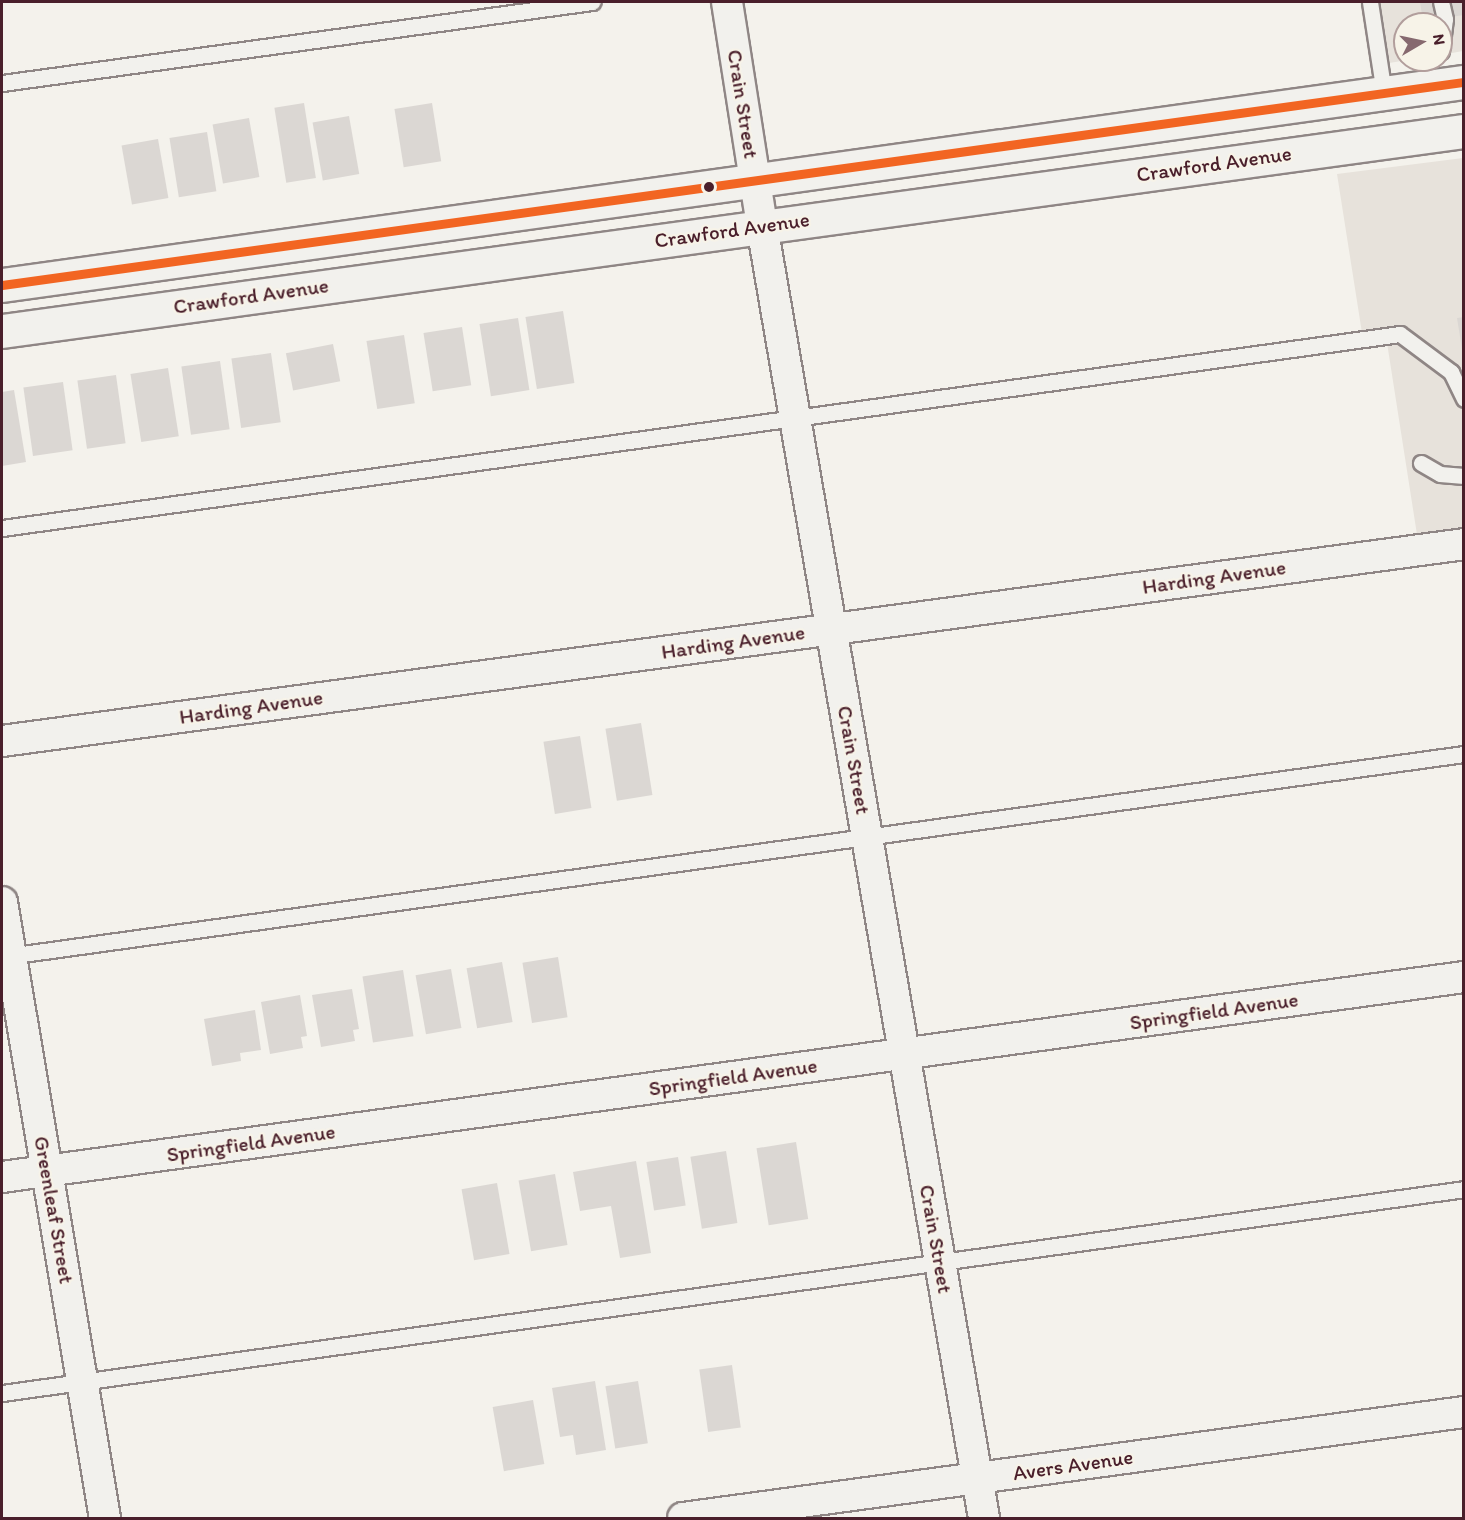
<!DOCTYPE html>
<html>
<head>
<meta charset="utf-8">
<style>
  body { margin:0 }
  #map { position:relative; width:1465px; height:1520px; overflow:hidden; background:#f4f2ec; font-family:Itim,sans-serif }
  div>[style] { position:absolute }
  .built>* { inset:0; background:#e7e2db }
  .building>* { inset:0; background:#dbd7d3; transform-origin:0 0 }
  .roads { filter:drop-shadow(2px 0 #8f8685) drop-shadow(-2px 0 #8f8685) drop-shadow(0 2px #8f8685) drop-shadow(0 -2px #8f8685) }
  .lane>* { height:15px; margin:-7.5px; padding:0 7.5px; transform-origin:7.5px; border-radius:7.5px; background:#f2f1ed }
  .street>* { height:30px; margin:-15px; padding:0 15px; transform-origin:15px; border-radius:15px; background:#f2f1ed }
  .secondary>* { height:33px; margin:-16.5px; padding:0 16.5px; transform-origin:16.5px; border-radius:16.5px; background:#f2f1ed }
  .bus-1>* { height:9px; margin:-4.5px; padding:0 4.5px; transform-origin:4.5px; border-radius:4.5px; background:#f26522 }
  .dots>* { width:16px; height:16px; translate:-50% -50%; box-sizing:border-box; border:3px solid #f7f3e8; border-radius:50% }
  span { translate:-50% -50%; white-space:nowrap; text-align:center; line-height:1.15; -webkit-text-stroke:4.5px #f7f3e8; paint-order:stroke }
  .street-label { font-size:21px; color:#4a1f2b }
  .frame { position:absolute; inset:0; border:3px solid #4a1f2b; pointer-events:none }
  .north { position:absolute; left:1393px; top:12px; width:60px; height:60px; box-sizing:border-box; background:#f7f3e8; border:2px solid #b29e9c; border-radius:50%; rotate:81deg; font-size:16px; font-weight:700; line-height:24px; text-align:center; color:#4a1f2b }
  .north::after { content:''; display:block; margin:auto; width:21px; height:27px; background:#86696f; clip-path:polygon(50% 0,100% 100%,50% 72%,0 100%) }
</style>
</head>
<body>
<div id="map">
  <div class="built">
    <div style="clip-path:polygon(1360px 2px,1463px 2px,1463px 51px,1441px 55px,1441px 24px,1405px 24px,1408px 60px,1370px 66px)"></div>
    <div style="clip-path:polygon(1463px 158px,1463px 534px,1418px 541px,1385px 330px,1362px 333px,1337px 174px)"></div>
  </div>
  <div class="building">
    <div style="clip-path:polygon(1420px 2px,1464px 2px,1464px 15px,1423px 21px)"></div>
    <div style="left:304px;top:103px;width:76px;height:30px;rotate:81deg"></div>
    <div style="left:432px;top:103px;width:59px;height:38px;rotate:81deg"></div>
    <div style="left:349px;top:116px;width:59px;height:37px;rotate:80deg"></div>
    <div style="left:249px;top:118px;width:60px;height:37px;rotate:80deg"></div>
    <div style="left:207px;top:132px;width:60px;height:38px;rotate:81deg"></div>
    <div style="left:158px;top:139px;width:60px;height:37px;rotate:80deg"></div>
    <div style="left:563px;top:311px;width:73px;height:38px;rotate:81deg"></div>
    <div style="clip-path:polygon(1464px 317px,1464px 348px,1462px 349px,1457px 318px)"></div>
    <div style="left:518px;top:318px;width:73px;height:39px;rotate:81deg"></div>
    <div style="left:462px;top:327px;width:59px;height:39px;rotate:81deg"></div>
    <div style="left:404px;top:335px;width:69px;height:38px;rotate:81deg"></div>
    <div style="left:333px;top:344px;width:38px;height:48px;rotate:79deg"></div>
    <div style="left:271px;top:353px;width:70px;height:40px;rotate:82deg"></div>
    <div style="left:220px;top:361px;width:69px;height:39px;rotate:82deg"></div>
    <div style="left:168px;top:368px;width:69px;height:38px;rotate:81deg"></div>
    <div style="left:116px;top:375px;width:69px;height:39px;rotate:82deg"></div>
    <div style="left:63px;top:382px;width:69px;height:40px;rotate:82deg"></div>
    <div style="clip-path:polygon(14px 390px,26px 462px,2px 466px,2px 392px)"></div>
    <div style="left:641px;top:723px;width:73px;height:36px;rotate:81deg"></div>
    <div style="left:580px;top:736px;width:73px;height:37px;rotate:81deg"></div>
    <div style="left:558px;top:957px;width:61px;height:36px;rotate:81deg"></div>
    <div style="left:502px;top:962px;width:61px;height:36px;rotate:80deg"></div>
    <div style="left:451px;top:969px;width:60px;height:36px;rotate:80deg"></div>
    <div style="left:403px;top:970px;width:67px;height:41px;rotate:81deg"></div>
    <div style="clip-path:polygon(352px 989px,359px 1029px,353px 1030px,355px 1041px,321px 1047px,312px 995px)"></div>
    <div style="clip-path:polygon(300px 995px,307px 1036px,301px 1037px,303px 1048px,270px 1054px,261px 1002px)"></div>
    <div style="clip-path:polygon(255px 1010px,261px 1050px,240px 1053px,241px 1061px,212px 1066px,204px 1019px)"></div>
    <div style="left:796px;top:1142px;width:78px;height:40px;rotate:81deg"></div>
    <div style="left:726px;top:1151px;width:73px;height:36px;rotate:81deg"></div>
    <div style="left:678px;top:1157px;width:49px;height:32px;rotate:81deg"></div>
    <div style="clip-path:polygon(636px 1161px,651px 1253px,620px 1258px,611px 1206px,580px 1211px,573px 1172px)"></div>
    <div style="left:555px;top:1174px;width:72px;height:37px;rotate:80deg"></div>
    <div style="left:497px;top:1183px;width:72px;height:36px;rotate:80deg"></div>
    <div style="left:732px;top:1365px;width:63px;height:33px;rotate:82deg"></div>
    <div style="clip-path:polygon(595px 1381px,606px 1450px,576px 1455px,573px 1435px,560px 1437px,552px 1388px)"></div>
    <div style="left:638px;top:1381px;width:63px;height:33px;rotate:81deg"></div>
    <div style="left:533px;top:1400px;width:65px;height:41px;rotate:80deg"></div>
  </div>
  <div class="roads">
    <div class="lane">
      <div style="left:1370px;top:2px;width:92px;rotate:81.3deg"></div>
      <div style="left:1441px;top:51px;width:32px;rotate:-83deg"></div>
      <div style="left:1445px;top:19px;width:17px;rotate:-103deg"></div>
      <div style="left:2px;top:83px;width:596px;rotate:-7.82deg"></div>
      <div style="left:1421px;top:463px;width:22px;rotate:30deg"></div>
      <div style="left:1440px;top:474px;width:24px;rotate:5deg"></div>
      <div style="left:2px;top:528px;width:1411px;rotate:-7.9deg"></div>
      <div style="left:1400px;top:334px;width:64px;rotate:36.7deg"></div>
      <div style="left:1451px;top:372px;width:30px;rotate:64deg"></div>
      <div style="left:8px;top:956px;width:1470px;rotate:-7.9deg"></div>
      <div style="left:2px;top:1393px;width:1476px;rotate:-7.94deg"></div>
    </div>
    <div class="street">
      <div style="left:727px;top:2px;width:227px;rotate:81.1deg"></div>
      <div style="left:762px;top:226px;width:1311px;rotate:80.25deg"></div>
      <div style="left:2px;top:741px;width:1475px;rotate:-7.67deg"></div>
      <div style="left:2px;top:902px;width:625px;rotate:80.51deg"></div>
      <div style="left:2px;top:1177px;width:1476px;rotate:-7.79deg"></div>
      <div style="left:683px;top:1518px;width:788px;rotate:-7.73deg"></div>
    </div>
    <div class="secondary">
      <div style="left:2px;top:285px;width:1476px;rotate:-7.91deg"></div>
      <div style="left:2px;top:331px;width:1476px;rotate:-7.79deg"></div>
    </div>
  </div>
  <div class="bus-1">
    <div style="left:2px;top:285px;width:1476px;rotate:-7.91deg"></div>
  </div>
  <div class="dots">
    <div style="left:709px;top:187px;background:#4a1f2b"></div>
  </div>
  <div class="street-label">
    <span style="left:743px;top:104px;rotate:81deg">Crain Street</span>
    <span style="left:1214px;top:164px;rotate:-8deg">Crawford Avenue</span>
    <span style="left:732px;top:230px;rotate:-8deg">Crawford Avenue</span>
    <span style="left:251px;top:296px;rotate:-8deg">Crawford Avenue</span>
    <span style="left:1214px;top:577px;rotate:-8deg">Harding Avenue</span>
    <span style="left:733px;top:642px;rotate:-8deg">Harding Avenue</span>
    <span style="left:251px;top:707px;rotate:-8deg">Harding Avenue</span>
    <span style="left:854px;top:760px;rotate:80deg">Crain Street</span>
    <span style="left:1214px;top:1011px;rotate:-8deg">Springfield Avenue</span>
    <span style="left:733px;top:1077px;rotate:-8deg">Springfield Avenue</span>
    <span style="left:251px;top:1143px;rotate:-8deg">Springfield Avenue</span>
    <span style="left:54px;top:1210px;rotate:80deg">Greenleaf Street</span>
    <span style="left:936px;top:1239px;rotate:80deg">Crain Street</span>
    <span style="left:1073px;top:1465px;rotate:-8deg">Avers Avenue</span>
  </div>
  <div class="frame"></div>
  <div class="north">N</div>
</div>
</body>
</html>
